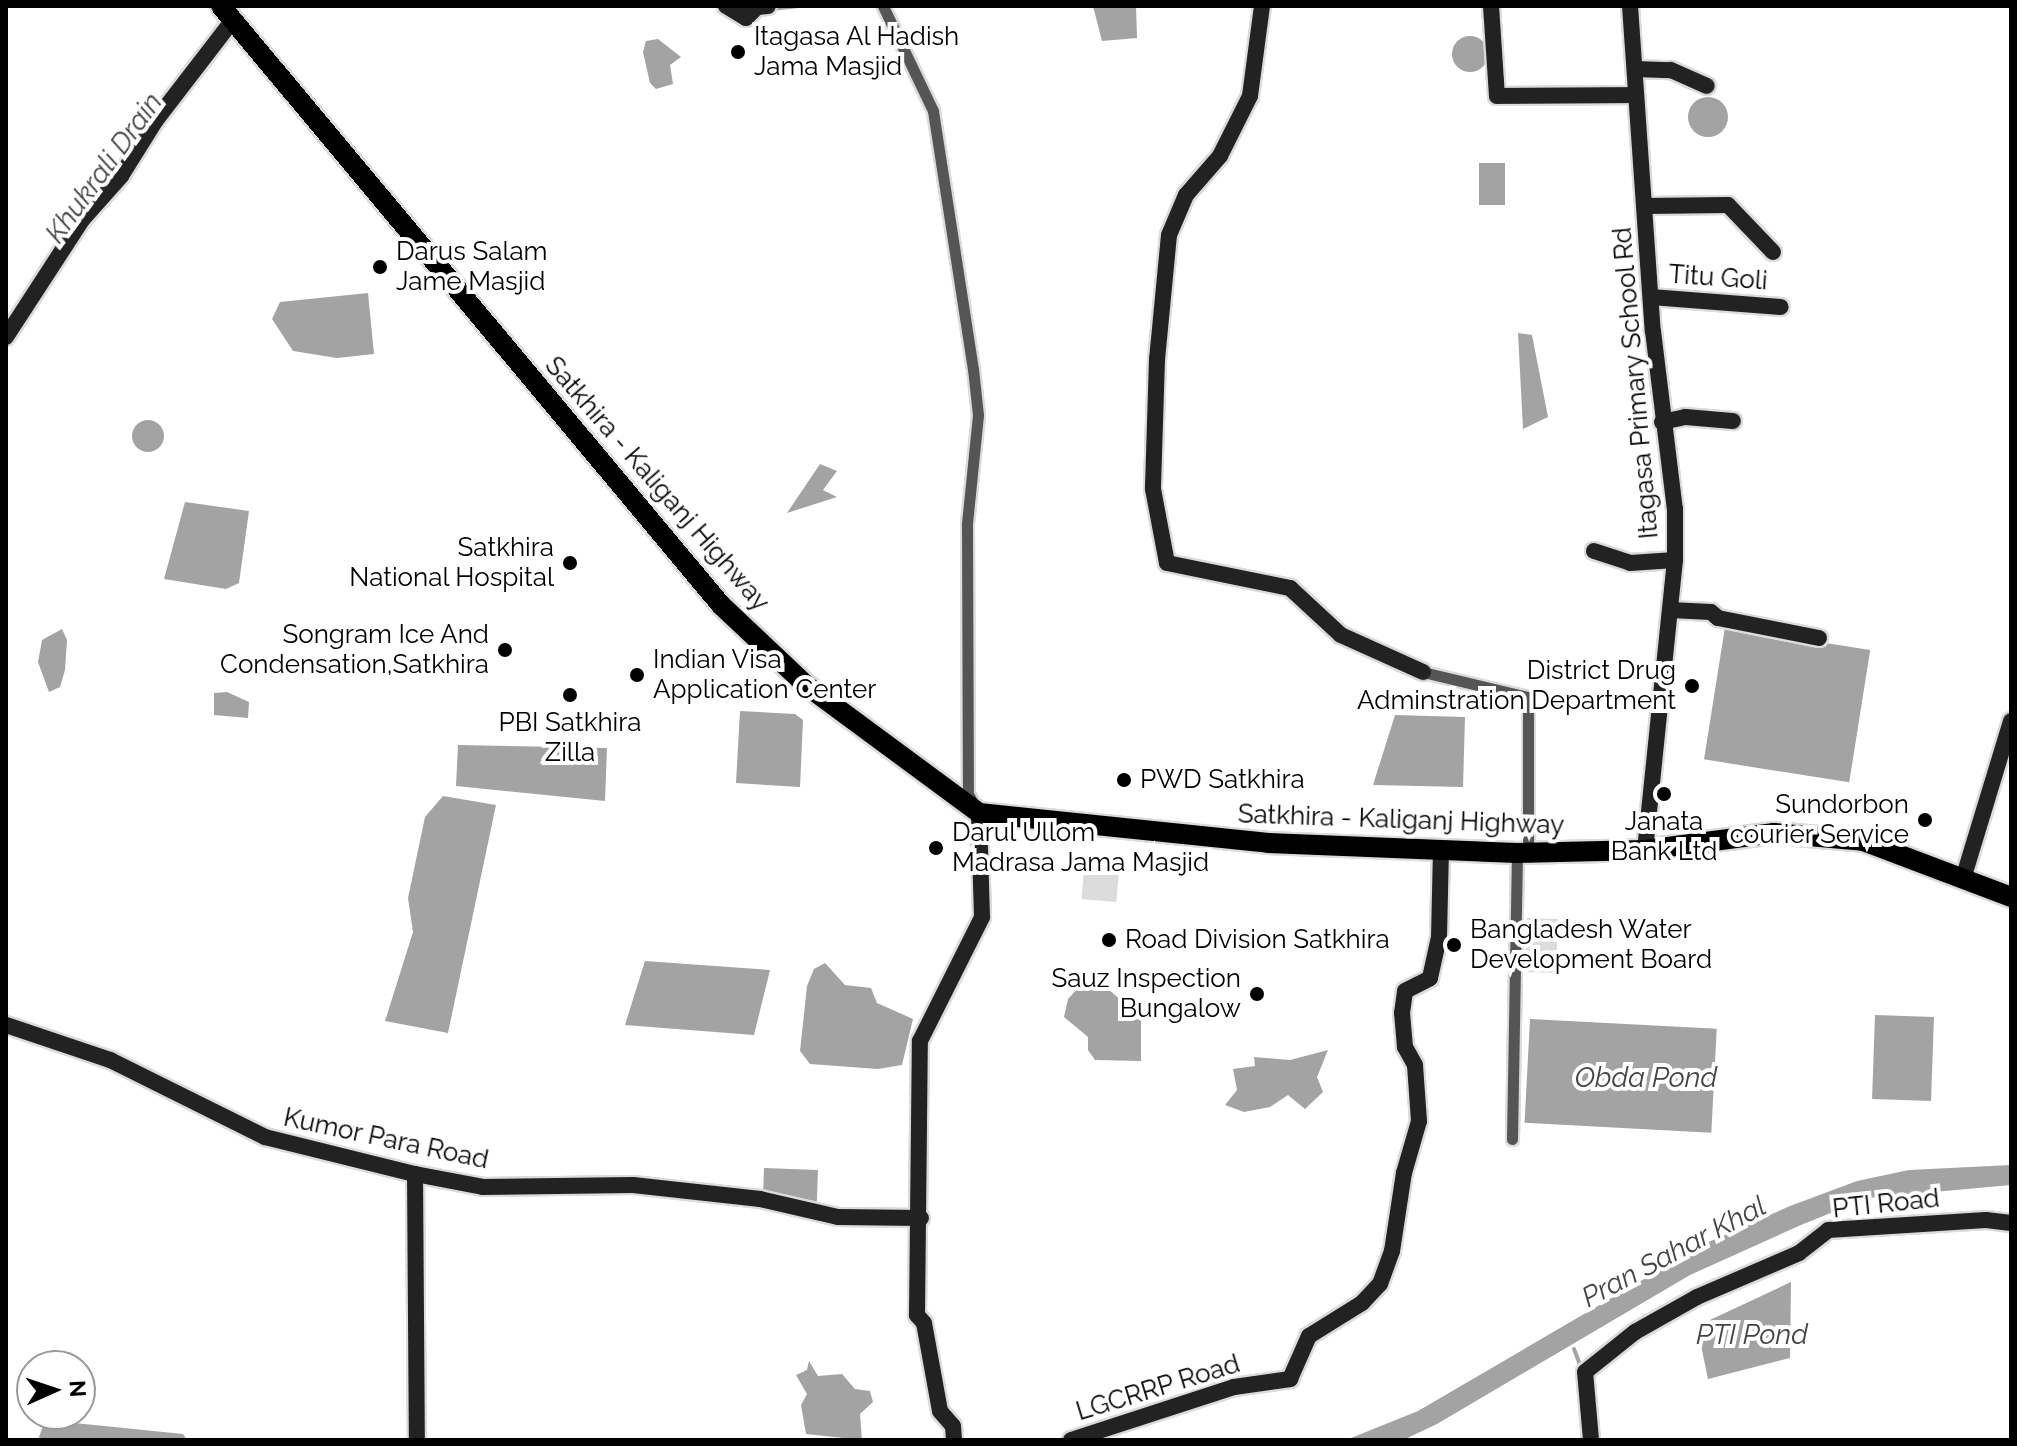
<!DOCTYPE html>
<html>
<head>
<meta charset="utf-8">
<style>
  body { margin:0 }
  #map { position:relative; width:2017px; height:1446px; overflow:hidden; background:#fff; font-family:Raleway,sans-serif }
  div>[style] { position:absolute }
  .green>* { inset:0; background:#dcdcdc; transform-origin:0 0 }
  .water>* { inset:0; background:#a3a3a3; transform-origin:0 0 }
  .round { border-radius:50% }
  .stream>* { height:4px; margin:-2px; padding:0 2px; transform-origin:2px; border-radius:2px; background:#a3a3a3 }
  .roads { filter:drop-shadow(2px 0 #dbdbdb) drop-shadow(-2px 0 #dbdbdb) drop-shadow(0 2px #dbdbdb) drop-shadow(0 -2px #dbdbdb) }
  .street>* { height:11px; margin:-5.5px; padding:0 5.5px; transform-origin:5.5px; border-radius:5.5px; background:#555 }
  .secondary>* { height:16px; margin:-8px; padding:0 8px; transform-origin:8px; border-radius:8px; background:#222 }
  .highway>* { height:20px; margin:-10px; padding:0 10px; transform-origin:10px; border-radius:10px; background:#000 }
  .dots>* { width:22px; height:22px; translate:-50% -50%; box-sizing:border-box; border:4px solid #fff; border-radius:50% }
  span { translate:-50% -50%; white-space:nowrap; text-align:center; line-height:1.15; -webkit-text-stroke:8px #fff; paint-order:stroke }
  .poi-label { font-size:26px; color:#000 }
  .left { translate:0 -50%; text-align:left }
  .right { translate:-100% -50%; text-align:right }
  .street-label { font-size:26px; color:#000 }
  .water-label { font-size:28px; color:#444; font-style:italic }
  .frame { position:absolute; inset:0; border:8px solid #000; pointer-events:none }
  .north { position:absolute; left:16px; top:1350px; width:80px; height:80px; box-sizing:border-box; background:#fff; border:2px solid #999; border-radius:50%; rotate:87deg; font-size:22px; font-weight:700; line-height:32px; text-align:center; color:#000 }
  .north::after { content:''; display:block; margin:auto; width:28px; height:36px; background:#000; clip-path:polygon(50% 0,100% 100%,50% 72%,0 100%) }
</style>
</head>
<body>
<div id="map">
  <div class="green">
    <div style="left:1084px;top:870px;width:35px;height:29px;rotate:5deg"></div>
    <div style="left:1527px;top:918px;width:31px;height:54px;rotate:2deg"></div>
  </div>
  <div class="water">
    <div style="clip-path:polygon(1093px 6px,1136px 6px,1137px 38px,1102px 41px)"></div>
    <div class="round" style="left:1452px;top:36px;width:36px;height:36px"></div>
    <div style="clip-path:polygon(658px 39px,681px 57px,670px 65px,673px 84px,656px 89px,650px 83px,643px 52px,646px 41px)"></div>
    <div class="round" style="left:1688px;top:97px;width:40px;height:40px"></div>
    <div style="left:1479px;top:163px;width:26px;height:42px"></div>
    <div style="clip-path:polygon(368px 293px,374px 354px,337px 358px,293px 351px,272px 319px,280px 302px)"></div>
    <div style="clip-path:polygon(1518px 333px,1532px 335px,1548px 417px,1523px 429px)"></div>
    <div class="round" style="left:132px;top:420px;width:32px;height:32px"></div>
    <div style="clip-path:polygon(820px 464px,837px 471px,823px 490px,837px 497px,787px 513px)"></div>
    <div style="clip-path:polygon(185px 502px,249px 511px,239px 583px,226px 589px,164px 579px)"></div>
    <div style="left:1725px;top:627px;width:147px;height:134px;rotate:9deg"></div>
    <div style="clip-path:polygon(62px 629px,67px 640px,65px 670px,60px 687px,49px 692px,38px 662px,42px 640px)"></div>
    <div style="clip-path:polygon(227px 692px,249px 702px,248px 718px,214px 715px,214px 693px)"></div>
    <div style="clip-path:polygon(740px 711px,795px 714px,803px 720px,800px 787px,736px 783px)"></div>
    <div style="clip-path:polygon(1395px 715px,1465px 717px,1463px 787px,1373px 785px)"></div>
    <div style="clip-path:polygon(458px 745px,607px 748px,605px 801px,456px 786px)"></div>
    <div style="clip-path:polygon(443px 796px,496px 805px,448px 1033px,385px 1021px,413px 932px,408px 898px,425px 817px)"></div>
    <div style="clip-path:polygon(645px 961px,770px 970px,754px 1035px,625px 1025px)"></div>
    <div style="clip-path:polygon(825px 963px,845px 985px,871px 988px,877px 1003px,913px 1019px,902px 1065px,878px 1069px,810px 1064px,800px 1051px,807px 986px,814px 969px)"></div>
    <div style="clip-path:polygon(1101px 983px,1122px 1001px,1130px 997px,1141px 1015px,1141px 1061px,1095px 1060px,1088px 1050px,1088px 1037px,1064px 1017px,1068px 999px,1080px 986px)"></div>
    <div style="left:1875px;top:1015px;width:59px;height:84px;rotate:2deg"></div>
    <div style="left:1530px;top:1019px;width:187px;height:104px;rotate:3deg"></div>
    <div style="clip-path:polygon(1328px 1050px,1317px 1077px,1323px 1092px,1305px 1109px,1288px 1095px,1270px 1107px,1244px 1112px,1225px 1105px,1237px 1090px,1233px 1069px,1255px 1066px,1254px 1057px,1290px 1060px)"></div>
    <div style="clip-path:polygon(2011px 1165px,2011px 1185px,1868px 1198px,1801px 1225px,1690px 1275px,1437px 1424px,1403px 1440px,1346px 1440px,1418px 1411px,1704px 1244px,1790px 1206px,1857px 1181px,1909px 1170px)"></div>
    <div style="left:764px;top:1168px;width:54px;height:32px;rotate:2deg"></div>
    <div style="clip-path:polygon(1791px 1282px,1790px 1358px,1708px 1379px,1697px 1326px)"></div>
    <div style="clip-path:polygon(809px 1361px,818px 1376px,842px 1374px,855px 1389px,870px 1391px,873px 1402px,860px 1414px,862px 1440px,806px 1434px,801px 1405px,807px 1394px,796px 1375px,807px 1370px)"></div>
    <div style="clip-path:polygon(45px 1420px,183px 1434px,187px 1440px,38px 1440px)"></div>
  </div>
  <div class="stream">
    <div style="left:771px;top:9px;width:30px;rotate:-6deg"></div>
    <div style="left:962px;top:548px;width:19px;rotate:-90deg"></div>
    <div style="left:962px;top:572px;width:20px;rotate:90deg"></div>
    <div style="left:1574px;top:1349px;width:22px;rotate:69deg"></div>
  </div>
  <div class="roads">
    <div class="street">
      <div style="left:883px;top:6px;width:116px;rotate:64.5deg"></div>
      <div style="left:933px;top:111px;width:261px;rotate:81.2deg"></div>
      <div style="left:973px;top:369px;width:46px;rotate:83.8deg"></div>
      <div style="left:978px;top:415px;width:110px;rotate:95.8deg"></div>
      <div style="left:967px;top:524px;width:270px;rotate:89.8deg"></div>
      <div style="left:968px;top:794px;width:10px;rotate:61deg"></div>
      <div style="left:1423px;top:672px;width:108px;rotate:13.4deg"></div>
      <div style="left:1528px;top:697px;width:156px;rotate:90deg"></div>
      <div style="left:1512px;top:1139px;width:286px;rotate:-89deg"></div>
    </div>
    <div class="secondary">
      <div style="left:726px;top:6px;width:23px;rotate:31deg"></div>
      <div style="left:746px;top:18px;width:16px;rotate:-45deg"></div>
      <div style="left:757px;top:7px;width:11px;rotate:-5deg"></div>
      <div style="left:1262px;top:6px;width:91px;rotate:97.6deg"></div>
      <div style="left:1250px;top:96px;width:67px;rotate:116.6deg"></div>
      <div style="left:1220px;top:156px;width:52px;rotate:131.1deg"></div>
      <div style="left:1186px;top:195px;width:43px;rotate:113deg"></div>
      <div style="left:1169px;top:235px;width:125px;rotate:95.5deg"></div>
      <div style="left:1157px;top:359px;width:130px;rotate:91.8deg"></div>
      <div style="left:1153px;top:489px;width:75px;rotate:79.3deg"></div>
      <div style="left:1167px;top:563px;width:126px;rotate:11.5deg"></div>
      <div style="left:1290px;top:588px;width:69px;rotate:42.7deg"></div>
      <div style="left:1341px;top:635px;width:90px;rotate:24.3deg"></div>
      <div style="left:1491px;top:6px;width:90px;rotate:86.2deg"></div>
      <div style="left:1497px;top:96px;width:139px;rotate:-0.4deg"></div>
      <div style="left:1630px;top:6px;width:326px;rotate:86deg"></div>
      <div style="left:1653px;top:331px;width:179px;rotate:83deg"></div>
      <div style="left:1675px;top:509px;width:51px;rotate:90deg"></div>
      <div style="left:1675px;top:560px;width:292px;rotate:95.9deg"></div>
      <div style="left:1635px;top:69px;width:36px;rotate:2deg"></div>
      <div style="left:1671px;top:70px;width:39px;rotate:24deg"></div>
      <div style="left:1645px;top:206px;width:83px;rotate:-0.7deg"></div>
      <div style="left:1728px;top:205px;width:65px;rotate:46.2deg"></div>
      <div style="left:1651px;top:297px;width:130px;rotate:4.4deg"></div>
      <div style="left:6px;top:337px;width:140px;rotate:-57deg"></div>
      <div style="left:82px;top:220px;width:59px;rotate:-48.4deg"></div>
      <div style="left:121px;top:176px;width:66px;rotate:-58deg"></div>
      <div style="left:156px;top:120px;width:126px;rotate:-52.4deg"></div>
      <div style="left:1662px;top:422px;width:24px;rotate:-12deg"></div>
      <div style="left:1685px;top:417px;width:48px;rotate:4.8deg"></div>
      <div style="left:1594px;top:551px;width:38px;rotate:18deg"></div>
      <div style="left:1630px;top:563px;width:45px;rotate:-3.8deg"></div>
      <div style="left:1670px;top:610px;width:41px;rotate:2.8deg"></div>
      <div style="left:1711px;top:612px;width:9px;rotate:41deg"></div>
      <div style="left:1718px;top:618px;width:103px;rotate:11.2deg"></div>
      <div style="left:1963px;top:879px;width:165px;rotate:-73.1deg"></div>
      <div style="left:6px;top:1025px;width:110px;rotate:18.6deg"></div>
      <div style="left:110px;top:1060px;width:173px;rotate:26.4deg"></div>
      <div style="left:265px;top:1137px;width:154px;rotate:13.9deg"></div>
      <div style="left:415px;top:1174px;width:69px;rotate:10.8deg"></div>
      <div style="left:483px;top:1187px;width:150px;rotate:-0.8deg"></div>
      <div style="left:633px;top:1185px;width:128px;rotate:6.3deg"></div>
      <div style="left:760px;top:1199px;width:80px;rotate:13deg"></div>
      <div style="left:838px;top:1217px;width:83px;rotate:0.7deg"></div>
      <div style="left:415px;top:1174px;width:266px;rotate:89.6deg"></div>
      <div style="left:954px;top:1440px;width:14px;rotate:-94deg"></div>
      <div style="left:953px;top:1426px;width:20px;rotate:-131deg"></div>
      <div style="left:940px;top:1411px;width:89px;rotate:-100.3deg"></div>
      <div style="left:924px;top:1323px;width:11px;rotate:-131deg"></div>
      <div style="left:917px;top:1315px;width:274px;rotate:-89.4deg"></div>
      <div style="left:920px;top:1041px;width:139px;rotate:-63.4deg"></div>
      <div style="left:982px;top:917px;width:104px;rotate:-91.7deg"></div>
      <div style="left:1071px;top:1440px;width:171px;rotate:-18deg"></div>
      <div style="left:1234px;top:1387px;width:57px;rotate:-8.1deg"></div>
      <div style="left:1290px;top:1379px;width:47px;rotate:-66.2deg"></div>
      <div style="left:1309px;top:1336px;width:62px;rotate:-31.9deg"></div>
      <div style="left:1362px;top:1303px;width:26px;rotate:-47deg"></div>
      <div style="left:1380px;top:1284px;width:35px;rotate:-70deg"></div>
      <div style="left:1392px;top:1251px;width:79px;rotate:-81.3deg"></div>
      <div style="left:1404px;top:1173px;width:54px;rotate:-73.9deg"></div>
      <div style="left:1419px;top:1121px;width:56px;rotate:-94.1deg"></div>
      <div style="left:1415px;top:1065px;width:21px;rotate:-119deg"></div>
      <div style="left:1405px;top:1047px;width:34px;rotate:-95deg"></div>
      <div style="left:1402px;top:1013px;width:22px;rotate:-82deg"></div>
      <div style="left:1405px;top:991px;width:28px;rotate:-27deg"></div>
      <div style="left:1430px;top:978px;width:42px;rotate:-77.6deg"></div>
      <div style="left:1439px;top:937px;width:86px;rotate:-88.7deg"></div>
      <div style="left:1591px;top:1440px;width:68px;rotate:-95deg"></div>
      <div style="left:1585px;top:1372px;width:64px;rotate:-38.7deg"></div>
      <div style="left:1635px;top:1332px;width:71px;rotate:-29.4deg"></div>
      <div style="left:1697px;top:1297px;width:111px;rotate:-23.3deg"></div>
      <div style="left:1799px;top:1253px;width:37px;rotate:-38deg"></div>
      <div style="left:1828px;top:1230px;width:158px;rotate:-3.6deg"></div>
      <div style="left:1986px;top:1220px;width:25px;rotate:7deg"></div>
    </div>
    <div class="highway">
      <div style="left:221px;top:6px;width:780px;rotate:50.15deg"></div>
      <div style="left:721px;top:605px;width:118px;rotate:43.3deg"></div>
      <div style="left:807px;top:686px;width:214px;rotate:36.4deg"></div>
      <div style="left:979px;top:813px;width:291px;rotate:5.9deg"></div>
      <div style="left:1268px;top:843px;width:249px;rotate:2.3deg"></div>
      <div style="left:1517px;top:853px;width:128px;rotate:-1.3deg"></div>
      <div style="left:1645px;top:850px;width:130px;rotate:-7.5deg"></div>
      <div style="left:1774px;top:833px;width:89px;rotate:5.1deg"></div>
      <div style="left:1863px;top:841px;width:158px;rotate:20.7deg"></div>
    </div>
  </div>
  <div class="dots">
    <div style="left:738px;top:52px;background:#000"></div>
    <div style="left:380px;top:267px;background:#000"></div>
    <div style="left:570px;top:563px;background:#000"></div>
    <div style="left:505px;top:650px;background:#000"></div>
    <div style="left:637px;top:675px;background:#000"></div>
    <div style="left:1692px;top:686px;background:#000"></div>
    <div style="left:570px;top:695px;background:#000"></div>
    <div style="left:1124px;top:780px;background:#000"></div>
    <div style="left:1664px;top:794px;background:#000"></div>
    <div style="left:1925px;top:820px;background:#000"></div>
    <div style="left:936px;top:848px;background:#000"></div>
    <div style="left:1109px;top:940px;background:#000"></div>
    <div style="left:1454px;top:945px;background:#000"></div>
    <div style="left:1257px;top:994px;background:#000"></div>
  </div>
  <div class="poi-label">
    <span class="left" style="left:754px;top:52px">Itagasa Al Hadish<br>Jama Masjid</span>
    <span class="left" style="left:396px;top:267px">Darus Salam<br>Jame Masjid</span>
    <span class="right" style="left:554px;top:563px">Satkhira<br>National Hospital</span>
    <span class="right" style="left:489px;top:650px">Songram Ice And<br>Condensation,Satkhira</span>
    <span class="left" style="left:653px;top:675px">Indian Visa<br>Application Center</span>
    <span class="right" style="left:1676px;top:686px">District Drug<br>Adminstration Department</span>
    <span style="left:570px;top:738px">PBI Satkhira<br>Zilla</span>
    <span class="left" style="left:1140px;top:780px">PWD Satkhira</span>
    <span class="right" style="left:1909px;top:820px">Sundorbon<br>courier Service</span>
    <span style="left:1664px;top:837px">Janata<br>Bank Ltd</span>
    <span class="left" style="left:952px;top:848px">Darul Ullom<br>Madrasa Jama Masjid</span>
    <span class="left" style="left:1470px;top:945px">Bangladesh Water<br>Development Board</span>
    <span class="left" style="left:1125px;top:940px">Road Division Satkhira</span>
    <span class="right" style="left:1241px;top:994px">Sauz Inspection<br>Bungalow</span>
  </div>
  <div class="street-label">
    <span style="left:1718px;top:278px;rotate:4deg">Titu Goli</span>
    <span style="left:1636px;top:383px;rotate:-95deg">Itagasa Primary School Rd</span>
    <span style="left:657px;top:484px;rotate:49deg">Satkhira - Kaliganj Highway</span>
    <span style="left:1401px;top:820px;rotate:2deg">Satkhira - Kaliganj Highway</span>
    <span style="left:386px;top:1139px;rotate:12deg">Kumor Para Road</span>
    <span style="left:1886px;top:1204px;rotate:-6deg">PTI Road</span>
    <span style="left:1158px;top:1388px;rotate:-17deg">LGCRRP Road</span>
  </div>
  <div class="water-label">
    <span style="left:104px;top:168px;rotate:-54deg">Khukrali Drain</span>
    <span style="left:1646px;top:1078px">Obda Pond</span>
    <span style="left:1674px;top:1252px;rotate:-28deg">Pran Sahar Khal</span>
    <span style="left:1752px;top:1335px">PTI Pond</span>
  </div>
  <div class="frame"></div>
  <div class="north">N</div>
</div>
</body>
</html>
